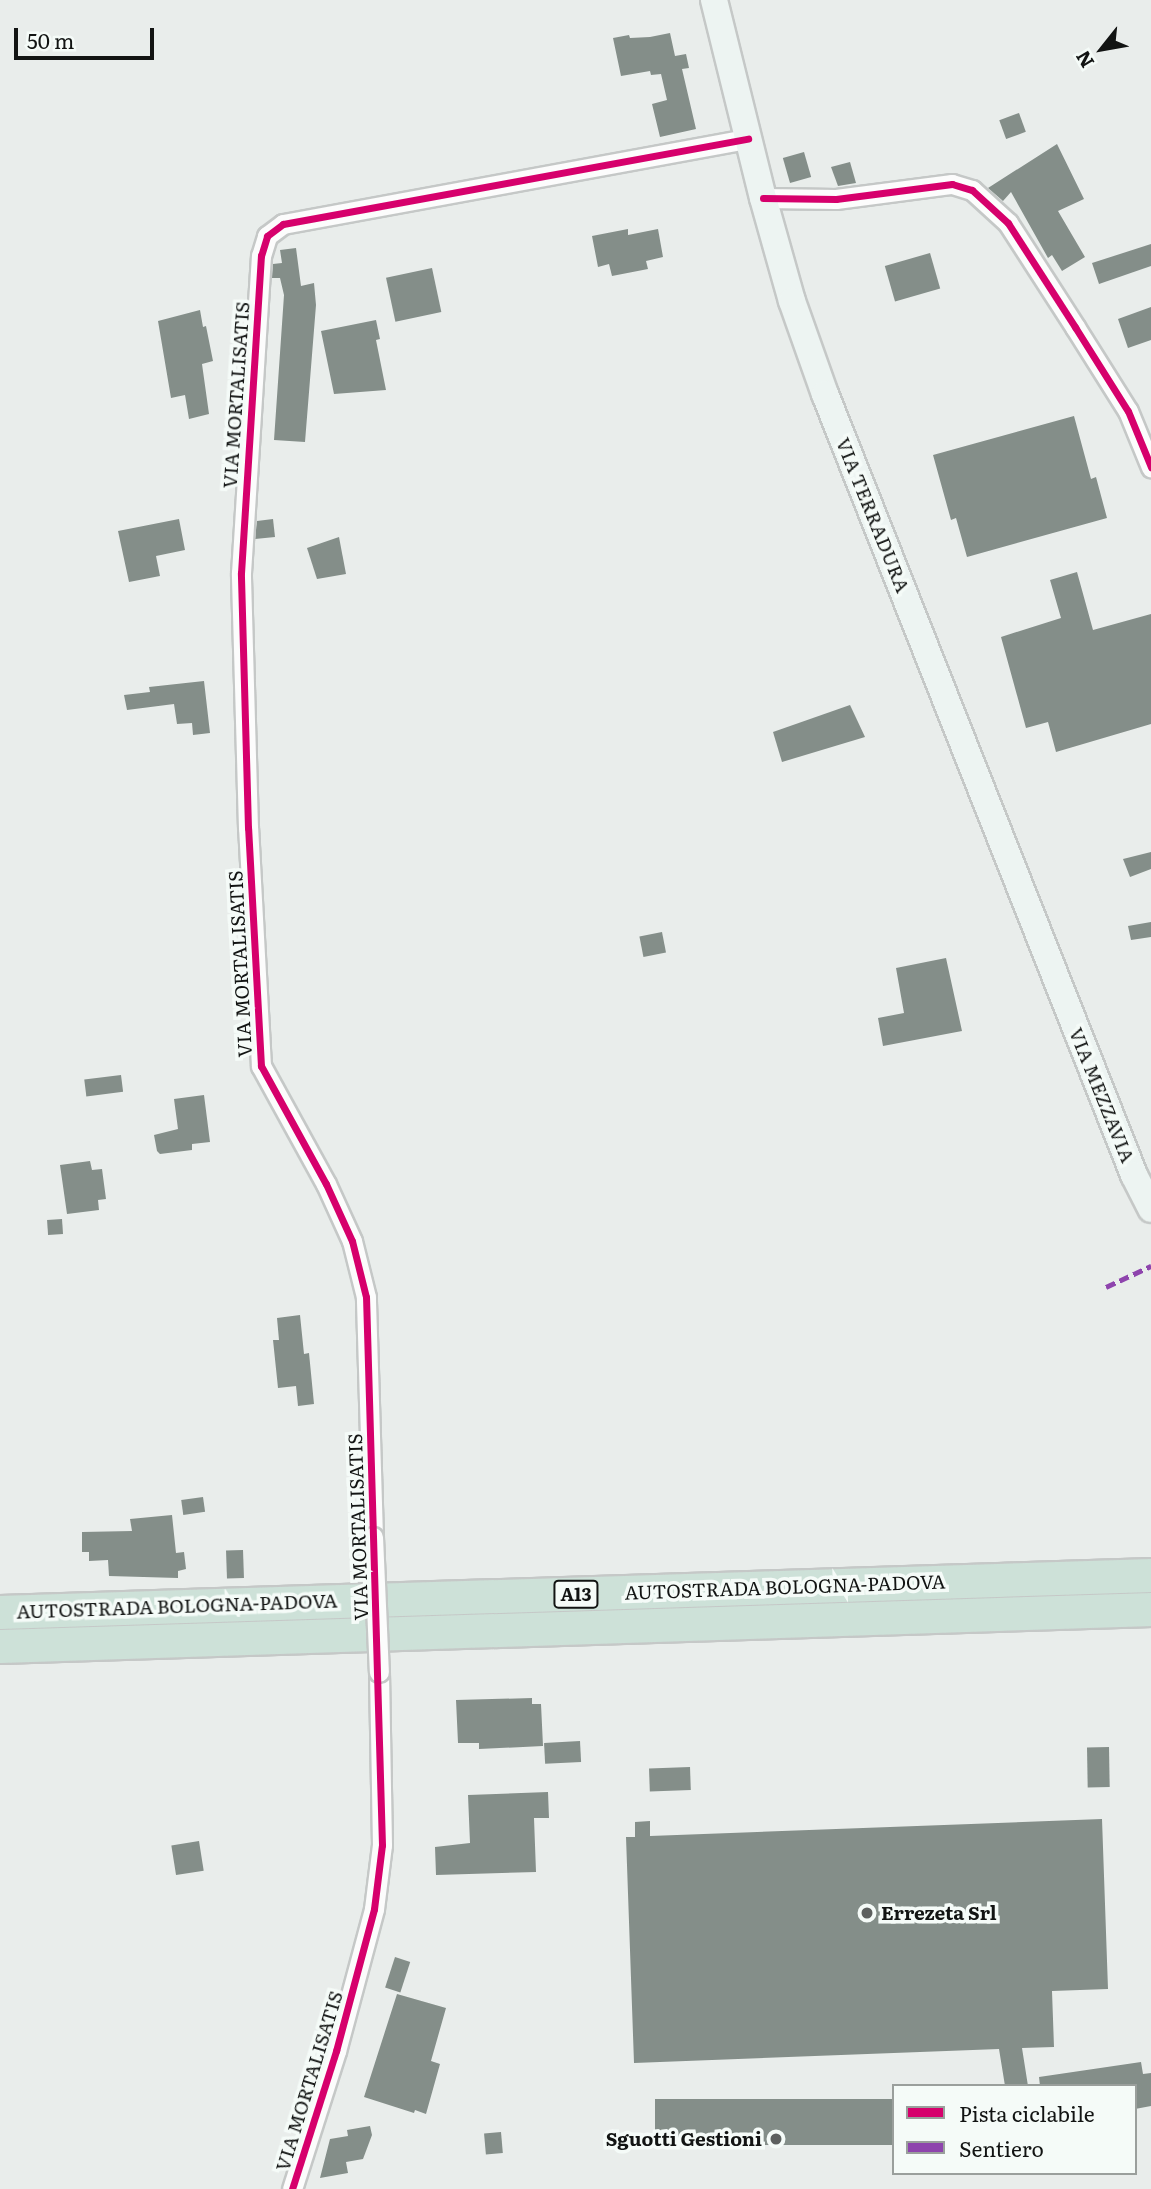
<!DOCTYPE html>
<html>
<head>
<meta charset="utf-8">
<style>
  body { margin:0 }
  #map { position:relative; width:1151px; height:2189px; overflow:hidden; background:#e9edeb; font-family:Literata,serif }
  div>[style] { position:absolute }
  .building>* { inset:0; background:#848e89; transform-origin:0 0 }
  .roads { filter:drop-shadow(2px 0 #c5c8c7) drop-shadow(-2px 0 #c5c8c7) drop-shadow(0 2px #c5c8c7) drop-shadow(0 -2px #c5c8c7) }
  .minor>* { height:19px; margin:-9.5px; padding:0 9.5px; transform-origin:9.5px; border-radius:9.5px; background:#fcfcfc }
  .secondary>* { height:26px; margin:-13px; padding:0 13px; transform-origin:13px; border-radius:13px; background:#edf4f2 }
  .motorway>* { height:33px; margin:-16.5px; padding:0 16.5px; transform-origin:16.5px; border-radius:16.5px; background:#cde1d8 }
  .bridges { filter:drop-shadow(2px 0 #c5c8c7) drop-shadow(-2px 0 #c5c8c7) drop-shadow(0 2px #c5c8c7) drop-shadow(0 -2px #c5c8c7) }
  .minor-bridge>* { height:19px; margin:-9.5px; padding:0 9.5px; transform-origin:9.5px; border-radius:9.5px; background:#fcfcfc }
  .quiet>* { height:5px; margin-top:-2.5px; transform-origin:0; background:repeating-linear-gradient(90deg,#8e44ad 0 10px,transparent 0 15px) }
  .cycleway>* { height:7px; margin:-3.5px; padding:0 3.5px; transform-origin:3.5px; border-radius:3.5px; background:#d6006c }
  .dots>* { width:19px; height:19px; translate:-50% -50%; box-sizing:border-box; border:4px solid #f5fbf8; border-radius:50% }
  span { translate:-50% -50%; white-space:nowrap; text-align:center; line-height:1.15; -webkit-text-stroke:7px #f5fbf8; paint-order:stroke }
  .shield-label span { padding:2px 5px; background:#f5fbf8; border:2px solid; border-radius:5px; -webkit-text-stroke-width:0 }
  .shield-label { font-size:18px; color:#121413; font-weight:700 }
  .street-label { font-size:19px; color:#121413 }
  .poi-label { font-size:19px; color:#121413; font-weight:700 }
  .left { translate:0 -50%; text-align:left }
  .right { translate:-100% -50%; text-align:right }
  .legend { position:absolute; left:892px; top:2084px; width:245px; height:91px; box-sizing:border-box; background:#f5fbf8; border:2px solid #9a9f9c; margin:0; padding:9px 12px; list-style:none; font-size:21px; color:#121413 }
  .legend li { display:flex; align-items:center; gap:14px; height:35px }
  .legend b { width:35px; border:2px solid #9a9f9c }
  .north { position:absolute; left:1067px; top:14px; width:70px; height:70px; -webkit-text-stroke:5px #f5fbf8; paint-order:stroke; rotate:239deg; font-size:19px; font-weight:700; line-height:28px; text-align:center; color:#121413 }
  .north::after { content:''; display:block; margin:auto; width:24px; height:32px; background:#121413; clip-path:polygon(50% 0,100% 100%,50% 72%,0 100%) }
  .scale { position:absolute; left:14px; top:28px; width:140px; height:32px; box-sizing:border-box; border:4px solid #121413; border-top:0; padding-left:9px; font-size:21px; line-height:24px; white-space:nowrap; color:#121413; -webkit-text-stroke:5px #f5fbf8; paint-order:stroke }
</style>
</head>
<body>
<div id="map">
  <div class="building">
    <div style="clip-path:polygon(670px 33px,675px 56px,686px 54px,689px 68px,682px 69px,696px 129px,660px 137px,652px 104px,667px 100px,661px 74px,651px 75px,650px 71px,621px 76px,613px 38px,629px 35px,630px 38px,650px 37px)"></div>
    <div style="left:1019px;top:113px;width:20px;height:21px;rotate:70deg"></div>
    <div style="clip-path:polygon(1057px 144px,1084px 199px,1058px 211px,1085px 257px,1062px 271px,1052px 255px,1048px 258px,1011px 192px,1003px 201px,988px 188px)"></div>
    <div style="left:804px;top:152px;width:26px;height:22px;rotate:74deg"></div>
    <div style="clip-path:polygon(850px 162px,856px 183px,838px 186px,831px 167px)"></div>
    <div style="clip-path:polygon(628px 229px,628px 235px,658px 229px,663px 257px,646px 261px,648px 269px,612px 276px,609px 264px,598px 267px,592px 236px)"></div>
    <div style="clip-path:polygon(1151px 244px,1151px 266px,1099px 284px,1092px 263px)"></div>
    <div style="clip-path:polygon(296px 248px,301px 286px,314px 283px,316px 305px,305px 442px,274px 440px,284px 295px,280px 278px,272px 278px,273px 264px,282px 263px,280px 250px)"></div>
    <div style="left:930px;top:253px;width:37px;height:47px;rotate:74deg"></div>
    <div style="left:432px;top:268px;width:45px;height:47px;rotate:78deg"></div>
    <div style="clip-path:polygon(1151px 307px,1151px 340px,1128px 348px,1118px 319px)"></div>
    <div style="clip-path:polygon(200px 310px,203px 327px,206px 326px,213px 361px,202px 364px,209px 414px,189px 419px,185px 395px,171px 398px,158px 321px)"></div>
    <div style="clip-path:polygon(376px 320px,380px 339px,376px 340px,386px 390px,334px 394px,321px 331px)"></div>
    <div style="clip-path:polygon(1074px 416px,1091px 479px,1096px 477px,1107px 518px,967px 557px,956px 518px,951px 520px,933px 455px)"></div>
    <div style="clip-path:polygon(179px 519px,185px 550px,156px 556px,160px 576px,129px 582px,118px 531px)"></div>
    <div style="clip-path:polygon(273px 519px,275px 537px,255px 539px,257px 521px)"></div>
    <div style="clip-path:polygon(339px 537px,346px 574px,317px 579px,307px 548px)"></div>
    <div style="clip-path:polygon(1077px 572px,1093px 630px,1151px 614px,1151px 724px,1056px 752px,1048px 722px,1026px 728px,1001px 637px,1061px 618px,1050px 580px)"></div>
    <div style="clip-path:polygon(204px 681px,210px 733px,193px 735px,192px 723px,177px 724px,174px 704px,127px 710px,124px 695px,150px 692px,149px 687px)"></div>
    <div style="clip-path:polygon(850px 705px,865px 737px,782px 762px,773px 732px)"></div>
    <div style="clip-path:polygon(1151px 852px,1151px 869px,1130px 877px,1123px 859px)"></div>
    <div style="clip-path:polygon(1151px 922px,1151px 937px,1131px 940px,1128px 926px)"></div>
    <div style="left:662px;top:932px;width:21px;height:23px;rotate:79deg"></div>
    <div style="clip-path:polygon(946px 958px,962px 1031px,883px 1046px,878px 1018px,904px 1013px,896px 968px)"></div>
    <div style="left:121px;top:1075px;width:17px;height:37px;rotate:83deg"></div>
    <div style="clip-path:polygon(204px 1095px,210px 1142px,192px 1144px,192px 1150px,160px 1154px,157px 1151px,154px 1135px,178px 1129px,174px 1099px)"></div>
    <div style="clip-path:polygon(90px 1161px,92px 1170px,102px 1169px,106px 1199px,98px 1200px,99px 1210px,67px 1214px,60px 1165px)"></div>
    <div style="left:62px;top:1219px;width:15px;height:15px;rotate:86deg"></div>
    <div style="clip-path:polygon(300px 1315px,304px 1354px,309px 1353px,314px 1404px,298px 1406px,296px 1386px,278px 1388px,273px 1340px,279px 1340px,277px 1318px)"></div>
    <div style="left:203px;top:1497px;width:15px;height:22px;rotate:82deg"></div>
    <div style="clip-path:polygon(172px 1515px,176px 1553px,184px 1552px,186px 1569px,178px 1571px,178px 1578px,109px 1576px,108px 1560px,89px 1561px,89px 1552px,82px 1552px,82px 1532px,132px 1531px,130px 1519px)"></div>
    <div style="left:243px;top:1550px;width:28px;height:17px;rotate:88deg"></div>
    <div style="clip-path:polygon(532px 1698px,532px 1704px,541px 1704px,543px 1746px,479px 1749px,479px 1743px,458px 1743px,456px 1700px)"></div>
    <div style="left:580px;top:1741px;width:21px;height:36px;rotate:87deg"></div>
    <div style="left:1109px;top:1747px;width:40px;height:22px;rotate:89deg"></div>
    <div style="left:690px;top:1767px;width:23px;height:41px;rotate:88deg"></div>
    <div style="clip-path:polygon(548px 1792px,549px 1818px,534px 1818px,536px 1872px,436px 1875px,435px 1847px,470px 1843px,468px 1795px)"></div>
    <div style="clip-path:polygon(1102px 1819px,1108px 1989px,1052px 1991px,1054px 2047px,1022px 2048px,1028px 2086px,1005px 2086px,999px 2049px,634px 2063px,626px 1837px,635px 1837px,635px 1822px,650px 1821px,650px 1836px)"></div>
    <div style="left:199px;top:1841px;width:30px;height:28px;rotate:81deg"></div>
    <div style="left:395px;top:1957px;width:16px;height:32px;rotate:18deg"></div>
    <div style="clip-path:polygon(397px 1994px,446px 2008px,431px 2061px,440px 2064px,426px 2114px,415px 2110px,414px 2113px,364px 2097px)"></div>
    <div style="clip-path:polygon(1141px 2062px,1143px 2074px,1151px 2073px,1151px 2106px,1135px 2109px,1135px 2086px,1040px 2086px,1039px 2077px)"></div>
    <div style="left:894px;top:2099px;width:46px;height:239px;rotate:90deg"></div>
    <div style="clip-path:polygon(370px 2126px,372px 2135px,363px 2159px,346px 2162px,348px 2173px,320px 2178px,330px 2139px,348px 2136px,347px 2130px)"></div>
    <div style="left:501px;top:2132px;width:21px;height:17px;rotate:85deg"></div>
  </div>
  <div class="roads">
    <div class="minor">
      <div style="left:763px;top:198px;width:73px;rotate:0.8deg"></div>
      <div style="left:836px;top:199px;width:117px;rotate:-7.4deg"></div>
      <div style="left:952px;top:184px;width:21px;rotate:17deg"></div>
      <div style="left:972px;top:190px;width:49px;rotate:42.5deg"></div>
      <div style="left:1008px;top:223px;width:124px;rotate:57.2deg"></div>
      <div style="left:1075px;top:327px;width:99px;rotate:57.8deg"></div>
      <div style="left:1128px;top:411px;width:61px;rotate:67.7deg"></div>
      <div style="left:373px;top:1537px;width:240px;rotate:-91.7deg"></div>
      <div style="left:366px;top:1297px;width:58px;rotate:-104deg"></div>
      <div style="left:352px;top:1241px;width:63px;rotate:-114.5deg"></div>
      <div style="left:326px;top:1184px;width:135px;rotate:-118.8deg"></div>
      <div style="left:261px;top:1066px;width:238px;rotate:-93.1deg"></div>
      <div style="left:248px;top:828px;width:255px;rotate:-91.6deg"></div>
      <div style="left:241px;top:573px;width:318px;rotate:-86.4deg"></div>
      <div style="left:261px;top:256px;width:21px;rotate:-73deg"></div>
      <div style="left:267px;top:236px;width:20px;rotate:-37deg"></div>
      <div style="left:283px;top:224px;width:473px;rotate:-10.4deg"></div>
      <div style="left:292px;top:2189px;width:145px;rotate:-72.3deg"></div>
      <div style="left:336px;top:2051px;width:147px;rotate:-75deg"></div>
      <div style="left:374px;top:1909px;width:64px;rotate:-82.9deg"></div>
      <div style="left:382px;top:1845px;width:173px;rotate:-91deg"></div>
    </div>
    <div class="secondary">
      <div style="left:714px;top:0;width:204px;rotate:76.1deg"></div>
      <div style="left:763px;top:198px;width:107px;rotate:74.3deg"></div>
      <div style="left:792px;top:301px;width:99px;rotate:70.5deg"></div>
      <div style="left:825px;top:394px;width:840px;rotate:68.41deg"></div>
      <div style="left:1134px;top:1175px;width:38px;rotate:63deg"></div>
    </div>
    <div class="motorway">
      <div style="left:0;top:1612px;width:1152px;rotate:-1.84deg"></div>
      <div style="left:0;top:1646px;width:1152px;rotate:-1.84deg"></div>
    </div>
  </div>
  <div class="bridges">
    <div class="minor-bridge">
      <div style="left:373px;top:1537px;width:135px;rotate:87.5deg"></div>
    </div>
  </div>
  <div class="quiet">
    <div style="left:1106px;top:1287px;width:50px;rotate:-25deg"></div>
  </div>
  <div class="cycleway">
    <div style="left:763px;top:198px;width:73px;rotate:0.8deg"></div>
    <div style="left:836px;top:199px;width:117px;rotate:-7.4deg"></div>
    <div style="left:952px;top:184px;width:21px;rotate:17deg"></div>
    <div style="left:972px;top:190px;width:49px;rotate:42.5deg"></div>
    <div style="left:1008px;top:223px;width:124px;rotate:57.2deg"></div>
    <div style="left:1075px;top:327px;width:99px;rotate:57.8deg"></div>
    <div style="left:1128px;top:411px;width:61px;rotate:67.7deg"></div>
    <div style="left:292px;top:2189px;width:145px;rotate:-72.3deg"></div>
    <div style="left:336px;top:2051px;width:147px;rotate:-75deg"></div>
    <div style="left:374px;top:1909px;width:64px;rotate:-82.9deg"></div>
    <div style="left:382px;top:1845px;width:548px;rotate:-91.67deg"></div>
    <div style="left:366px;top:1297px;width:58px;rotate:-104deg"></div>
    <div style="left:352px;top:1241px;width:63px;rotate:-114.5deg"></div>
    <div style="left:326px;top:1184px;width:135px;rotate:-118.8deg"></div>
    <div style="left:261px;top:1066px;width:238px;rotate:-93.1deg"></div>
    <div style="left:248px;top:828px;width:255px;rotate:-91.6deg"></div>
    <div style="left:241px;top:573px;width:318px;rotate:-86.4deg"></div>
    <div style="left:261px;top:256px;width:21px;rotate:-73deg"></div>
    <div style="left:267px;top:236px;width:20px;rotate:-37deg"></div>
    <div style="left:283px;top:224px;width:473px;rotate:-10.4deg"></div>
  </div>
  <div class="dots">
    <div style="left:867px;top:1913px;background:#5d605f"></div>
    <div style="left:776px;top:2139px;background:#5d605f"></div>
  </div>
  <div class="shield-label">
    <span style="left:576px;top:1594px">A13</span>
  </div>
  <div class="street-label">
    <span style="left:236px;top:395px;rotate:-86deg">VIA MORTALISATIS</span>
    <span style="left:873px;top:515px;rotate:68deg">VIA TERRADURA</span>
    <span style="left:240px;top:964px;rotate:-93deg">VIA MORTALISATIS</span>
    <span style="left:1102px;top:1095px;rotate:68deg">VIA MEZZAVIA</span>
    <span style="left:358px;top:1527px;rotate:-92deg">VIA MORTALISATIS</span>
    <span style="left:785px;top:1587px;rotate:-2deg">AUTOSTRADA BOLOGNA-PADOVA</span>
    <span style="left:177px;top:1606px;rotate:-2deg">AUTOSTRADA BOLOGNA-PADOVA</span>
    <span style="left:309px;top:2081px;rotate:-73deg">VIA MORTALISATIS</span>
  </div>
  <div class="poi-label">
    <span class="left" style="left:881px;top:1913px">Errezeta Srl</span>
    <span class="right" style="left:762px;top:2139px">Sguotti Gestioni</span>
  </div>
  <ul class="legend">
  <li><b style="height:9px;background:#d6006c"></b>Pista ciclabile</li>
  <li><b style="height:9px;background:#8e44ad"></b>Sentiero</li>
  </ul>
  <div class="north">N</div>
  <div class="scale">50 m</div>
</div>
</body>
</html>
